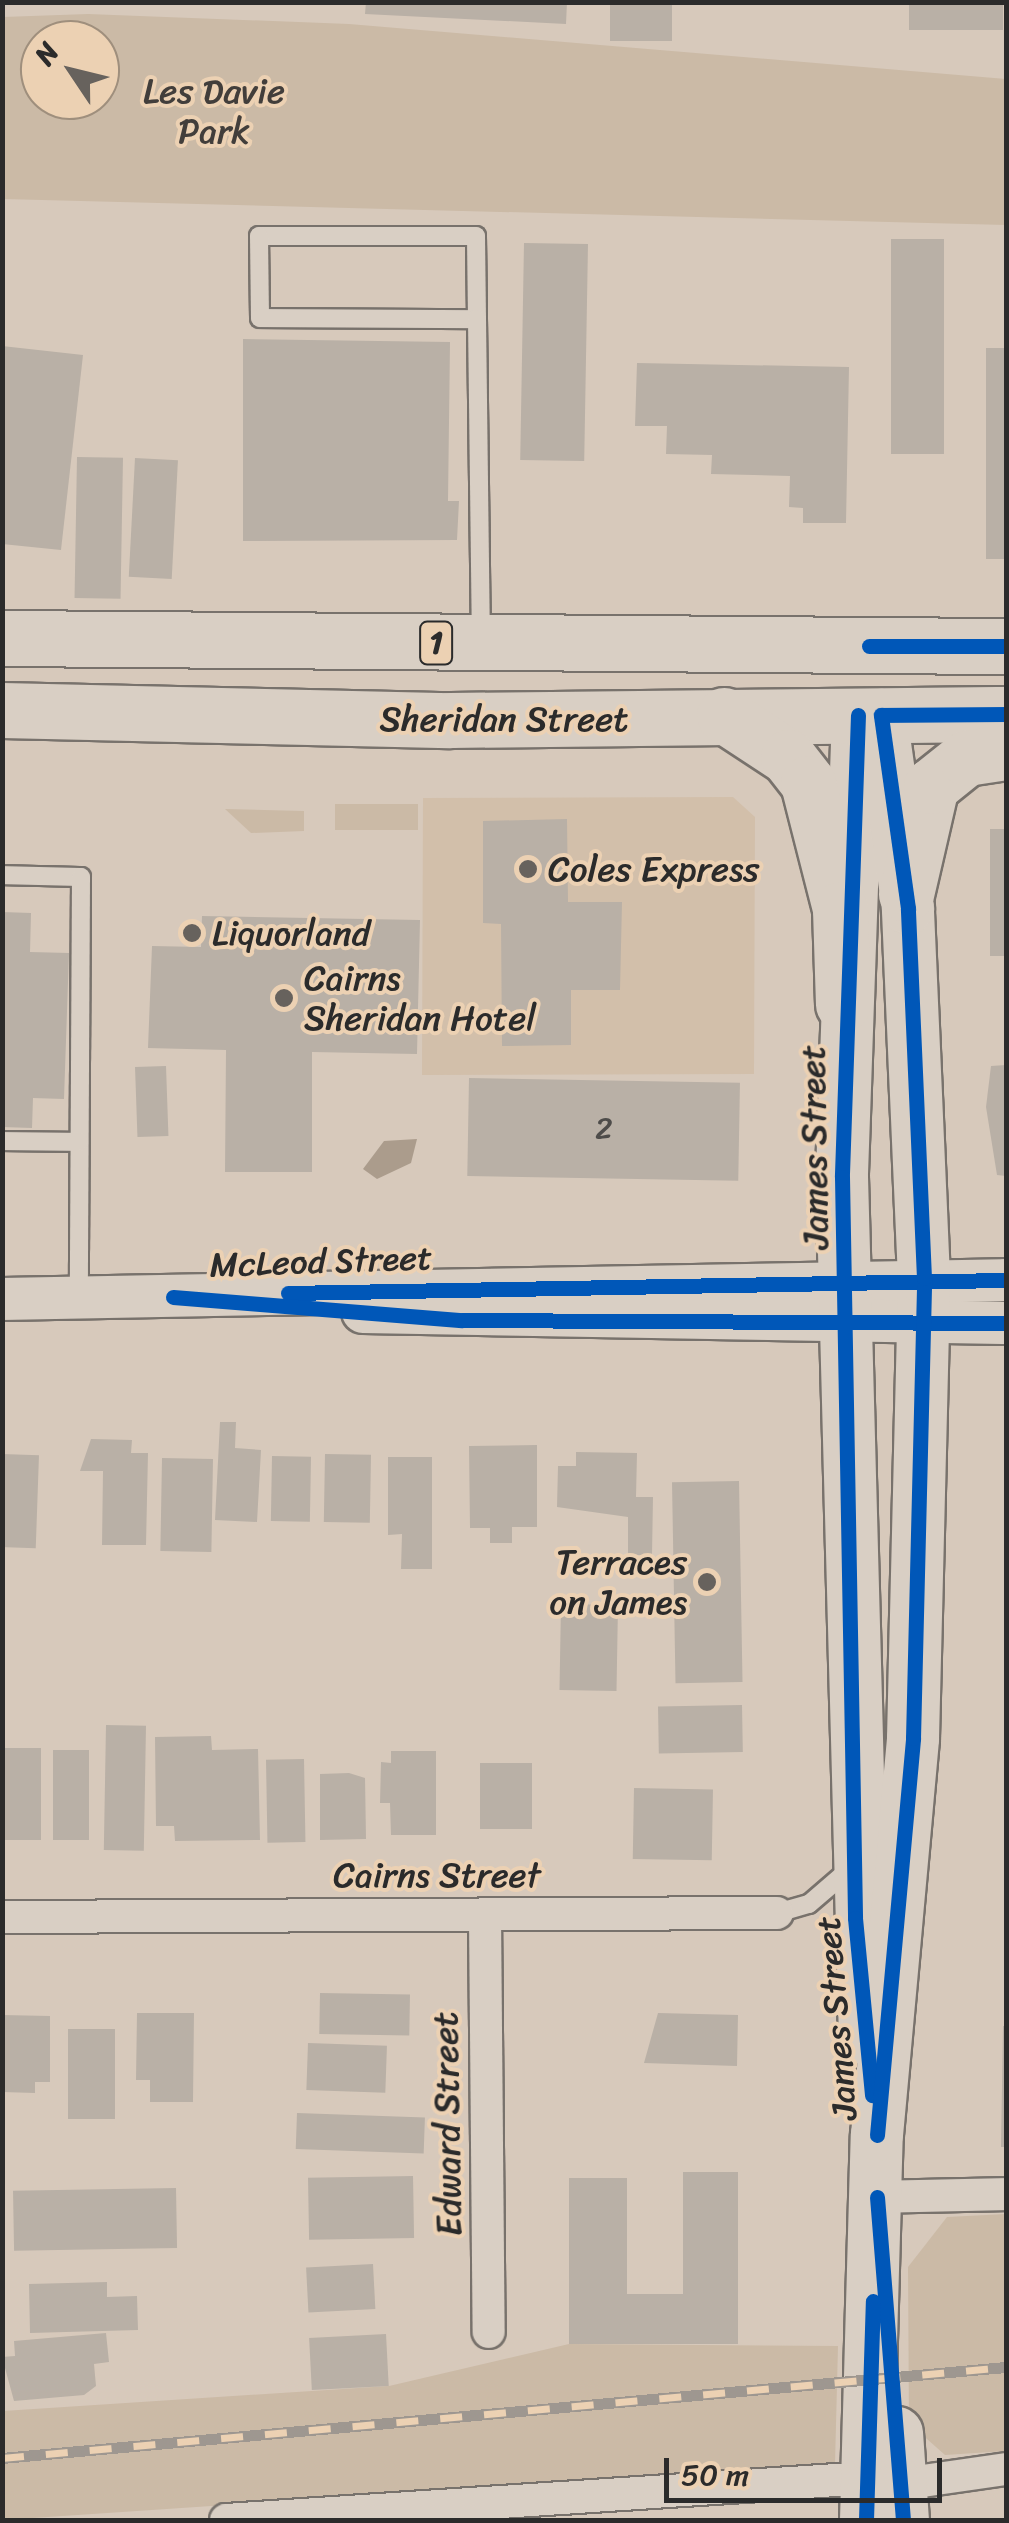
<!DOCTYPE html>
<html>
<head>
<meta charset="utf-8">
<style>
  body { margin:0 }
  #map { position:relative; width:1009px; height:2523px; overflow:hidden; background:#d7c9bb; font-family:Sriracha,sans-serif }
  div>[style] { position:absolute }
  .built>* { inset:0; background:#d2bfaa }
  .green>* { inset:0; background:#cbbaa6; transform-origin:0 0 }
  .water>* { inset:0; background:#ab9c8c }
  .building>* { inset:0; background:#b9b0a6; transform-origin:0 0 }
  .roads { filter:drop-shadow(2px 0 #78726c) drop-shadow(-2px 0 #78726c) drop-shadow(0 2px #78726c) drop-shadow(0 -2px #78726c) }
  .service>* { height:18px; margin:-9px; padding:0 9px; transform-origin:9px; border-radius:9px; background:#d9cfc4 }
  .minor>* { height:32px; margin:-16px; padding:0 16px; transform-origin:16px; border-radius:16px; background:#d9cfc4 }
  .tertiary>* { height:42px; margin:-21px; padding:0 21px; transform-origin:21px; border-radius:21px; background:#d9cfc4 }
  .primary>* { height:52px; margin:-26px; padding:0 26px; transform-origin:26px; border-radius:26px; background:#d9cfc4 }
  .trunk>* { height:55px; margin:-27.5px; padding:0 27.5px; transform-origin:27.5px; border-radius:27.5px; background:#d9cfc4 }
  .rail>* { height:11px; margin-top:-5.5px; transform-origin:0; background:repeating-linear-gradient(90deg,#ecd1b3 0 22px,#9e9790 0 44px); box-sizing:border-box; border-block:2px solid #9e9790 }
  .cycleway>* { height:15px; margin:-7.5px; padding:0 7.5px; transform-origin:7.5px; border-radius:7.5px; background:#0057b8 }
  .dots>* { width:28px; height:28px; translate:-50% -50%; box-sizing:border-box; border:5px solid #ecd1b3; border-radius:50% }
  span { translate:-50% -50%; white-space:nowrap; text-align:center; line-height:1.15; -webkit-text-stroke:8px #ecd1b3; paint-order:stroke }
  .number-label { font-size:30px; color:#4e4c4a }
  .number-label span { -webkit-text-stroke-width:0 }
  .shield-label span { padding:2px 8px; background:#ecd1b3; border:2px solid; border-radius:8px; -webkit-text-stroke-width:0 }
  .shield-label { font-size:32px; color:#2b2b2b; font-weight:700 }
  .park-label { font-size:35px; color:#423e3b }
  .street-label { font-size:35px; color:#2b2b2b }
  .poi-label { font-size:35px; color:#2b2b2b }
  .left { translate:0 -50%; text-align:left }
  .right { translate:-100% -50%; text-align:right }
  .frame { position:absolute; inset:0; border:5px solid #2b2b2b; pointer-events:none }
  .north { position:absolute; left:20px; top:20px; width:100px; height:100px; box-sizing:border-box; background:#ecd1b3; border:2px solid #9f8f7d; border-radius:50%; rotate:305deg; font-size:28px; font-weight:700; line-height:40px; text-align:center; color:#2b2b2b }
  .north::after { content:''; display:block; margin:auto; width:35px; height:45px; background:#67625d; clip-path:polygon(50% 0,100% 100%,50% 72%,0 100%) }
  .scale { position:absolute; left:664px; top:2458px; width:278px; height:45px; box-sizing:border-box; border:5px solid #2b2b2b; border-top:0; padding-left:12px; font-size:30px; line-height:35px; white-space:nowrap; color:#2b2b2b; -webkit-text-stroke:8px #ecd1b3; paint-order:stroke }
</style>
</head>
<body>
<div id="map">
  <div class="built">
    <div style="clip-path:polygon(733px 797px,755px 817px,754px 1074px,422px 1075px,423px 798px)"></div>
  </div>
  <div class="green">
    <div style="clip-path:polygon(evenodd,88px 14px,349px 24px,1006px 79px,1006px 225px,3px 199px,3px 17px,88px 14px,40px 40px,100px 40px,100px 100px,40px 100px,40px 40px)"></div>
    <div style="left:418px;top:804px;width:26px;height:83px;rotate:90deg"></div>
    <div style="clip-path:polygon(225px 809px,304px 811px,304px 831px,251px 833px)"></div>
    <div style="clip-path:polygon(1006px 2214px,1006px 2451px,945px 2455px,909px 2423px,908px 2267px,947px 2217px)"></div>
    <div style="clip-path:polygon(569px 2344px,838px 2346px,835px 2464px,3px 2520px,3px 2411px,389px 2386px)"></div>
  </div>
  <div class="water">
    <div style="clip-path:polygon(417px 1139px,411px 1163px,377px 1179px,363px 1169px,384px 1141px)"></div>
  </div>
  <div class="building">
    <div style="clip-path:polygon(366px 2px,567px 2px,566px 24px,365px 14px)"></div>
    <div style="left:610px;top:2px;width:62px;height:39px"></div>
    <div style="left:909px;top:2px;width:94px;height:28px"></div>
    <div style="left:891px;top:239px;width:53px;height:215px"></div>
    <div style="left:524px;top:243px;width:64px;height:217px;rotate:1deg"></div>
    <div style="clip-path:polygon(243px 339px,450px 342px,448px 501px,459px 501px,457px 540px,243px 541px)"></div>
    <div style="clip-path:polygon(2px 346px,83px 355px,61px 550px,2px 544px)"></div>
    <div style="left:1006px;top:348px;width:211px;height:20px;rotate:90deg"></div>
    <div style="clip-path:polygon(637px 363px,849px 367px,846px 523px,803px 523px,803px 508px,789px 507px,790px 476px,711px 474px,712px 455px,666px 454px,667px 426px,635px 426px)"></div>
    <div style="left:77px;top:457px;width:46px;height:141px;rotate:1deg"></div>
    <div style="left:135px;top:458px;width:43px;height:119px;rotate:3deg"></div>
    <div style="clip-path:polygon(567px 819px,568px 902px,622px 902px,620px 990px,571px 990px,571px 1045px,502px 1046px,501px 924px,483px 923px,483px 821px)"></div>
    <div style="left:1006px;top:829px;width:127px;height:16px;rotate:90deg"></div>
    <div style="clip-path:polygon(2px 912px,31px 913px,30px 952px,69px 953px,64px 1099px,33px 1098px,32px 1128px,2px 1127px)"></div>
    <div style="clip-path:polygon(202px 916px,420px 920px,417px 1054px,312px 1052px,312px 1172px,225px 1172px,226px 1050px,148px 1048px,152px 946px,201px 947px)"></div>
    <div style="clip-path:polygon(1006px 1065px,1006px 1176px,997px 1175px,986px 1107px,991px 1066px)"></div>
    <div style="left:166px;top:1066px;width:70px;height:31px;rotate:88deg"></div>
    <div style="left:469px;top:1078px;width:271px;height:98px;rotate:1deg"></div>
    <div style="clip-path:polygon(220px 1422px,236px 1422px,235px 1448px,261px 1450px,257px 1522px,215px 1520px)"></div>
    <div style="clip-path:polygon(91px 1439px,132px 1440px,131px 1453px,148px 1453px,146px 1545px,102px 1545px,103px 1471px,80px 1471px)"></div>
    <div style="clip-path:polygon(537px 1445px,537px 1527px,512px 1527px,512px 1543px,490px 1543px,490px 1528px,470px 1528px,469px 1446px)"></div>
    <div style="clip-path:polygon(576px 1452px,637px 1453px,636px 1497px,653px 1497px,652px 1555px,628px 1555px,628px 1517px,557px 1507px,558px 1466px,576px 1466px)"></div>
    <div style="left:2px;top:1454px;width:37px;height:93px;rotate:2deg"></div>
    <div style="left:325px;top:1454px;width:46px;height:68px;rotate:1deg"></div>
    <div style="left:272px;top:1456px;width:39px;height:65px;rotate:1deg"></div>
    <div style="clip-path:polygon(388px 1457px,432px 1457px,432px 1569px,401px 1569px,402px 1534px,388px 1535px)"></div>
    <div style="left:162px;top:1458px;width:51px;height:93px;rotate:1deg"></div>
    <div style="left:739px;top:1481px;width:201px;height:67px;rotate:89deg"></div>
    <div style="left:561px;top:1604px;width:57px;height:86px;rotate:1deg"></div>
    <div style="left:742px;top:1705px;width:47px;height:84px;rotate:89deg"></div>
    <div style="left:106px;top:1725px;width:40px;height:125px;rotate:1deg"></div>
    <div style="clip-path:polygon(211px 1736px,212px 1750px,258px 1749px,260px 1840px,175px 1841px,174px 1826px,156px 1826px,155px 1737px)"></div>
    <div style="left:2px;top:1748px;width:39px;height:92px"></div>
    <div style="left:53px;top:1750px;width:36px;height:90px"></div>
    <div style="clip-path:polygon(391px 1751px,436px 1751px,436px 1835px,391px 1835px,390px 1803px,380px 1803px,381px 1762px,391px 1763px)"></div>
    <div style="left:304px;top:1759px;width:83px;height:38px;rotate:89deg"></div>
    <div style="left:532px;top:1763px;width:66px;height:52px;rotate:90deg"></div>
    <div style="clip-path:polygon(349px 1773px,365px 1778px,366px 1839px,320px 1840px,320px 1774px)"></div>
    <div style="left:634px;top:1788px;width:79px;height:71px;rotate:1deg"></div>
    <div style="left:320px;top:1993px;width:90px;height:41px;rotate:1deg"></div>
    <div style="clip-path:polygon(137px 2013px,194px 2013px,193px 2102px,150px 2102px,150px 2080px,136px 2080px)"></div>
    <div style="clip-path:polygon(658px 2013px,738px 2015px,737px 2066px,644px 2063px)"></div>
    <div style="clip-path:polygon(2px 2015px,50px 2016px,50px 2082px,35px 2082px,35px 2093px,2px 2092px)"></div>
    <div style="clip-path:polygon(1003px 2026px,1006px 2026px,1006px 2147px,1001px 2147px)"></div>
    <div style="left:68px;top:2029px;width:47px;height:90px"></div>
    <div style="left:308px;top:2043px;width:79px;height:47px;rotate:2deg"></div>
    <div style="left:297px;top:2113px;width:128px;height:36px;rotate:2deg"></div>
    <div style="clip-path:polygon(683px 2172px,738px 2172px,738px 2344px,569px 2344px,569px 2178px,627px 2178px,627px 2294px,683px 2294px)"></div>
    <div style="left:413px;top:2176px;width:62px;height:105px;rotate:89deg"></div>
    <div style="left:176px;top:2188px;width:60px;height:163px;rotate:89deg"></div>
    <div style="left:373px;top:2264px;width:45px;height:67px;rotate:87deg"></div>
    <div style="clip-path:polygon(107px 2282px,107px 2297px,137px 2296px,138px 2330px,30px 2333px,29px 2284px)"></div>
    <div style="clip-path:polygon(106px 2333px,109px 2362px,94px 2364px,96px 2386px,84px 2395px,14px 2401px,2px 2357px,15px 2356px,14px 2341px)"></div>
    <div style="left:386px;top:2334px;width:52px;height:77px;rotate:87deg"></div>
  </div>
  <div class="roads">
    <div class="service">
      <div style="left:477px;top:319px;width:83px;rotate:-90.7deg"></div>
      <div style="left:476px;top:236px;width:217px;rotate:180deg"></div>
      <div style="left:259px;top:236px;width:82px;rotate:89.3deg"></div>
      <div style="left:260px;top:318px;width:217px;rotate:0.3deg"></div>
      <div style="left:477px;top:319px;width:319px;rotate:89.3deg"></div>
      <div style="left:2px;top:875px;width:79px;rotate:1.5deg"></div>
      <div style="left:81px;top:877px;width:421px;rotate:90.3deg"></div>
      <div style="left:2px;top:1141px;width:77px;rotate:0.7deg"></div>
      <div style="left:777px;top:1913px;width:33px;rotate:-16deg"></div>
      <div style="left:809px;top:1904px;width:55px;rotate:-40.6deg"></div>
    </div>
    <div class="minor">
      <div style="left:485px;top:1915px;width:417px;rotate:89.5deg"></div>
      <div style="left:2px;top:1917px;width:775px;rotate:-0.3deg"></div>
      <div style="left:877px;top:2197px;width:129px;rotate:-1.3deg"></div>
      <div style="left:902px;top:2484px;width:105px;rotate:-8.2deg"></div>
      <div style="left:226px;top:2520px;width:641px;rotate:-3.75deg"></div>
    </div>
    <div class="tertiary">
      <div style="left:2px;top:1299px;width:1004px;rotate:-1.08deg"></div>
      <div style="left:363px;top:1312px;width:643px;rotate:0.98deg"></div>
    </div>
    <div class="primary">
      <div style="left:858px;top:715px;width:462px;rotate:92deg"></div>
      <div style="left:842px;top:1177px;width:862px;rotate:88.47deg"></div>
      <div style="left:897px;top:2433px;width:87px;rotate:86.1deg"></div>
      <div style="left:866px;top:2520px;width:385px;rotate:-88.4deg"></div>
      <div style="left:877px;top:2135px;width:399px;rotate:-84.8deg"></div>
      <div style="left:913px;top:1738px;width:460px;rotate:-88.6deg"></div>
      <div style="left:924px;top:1278px;width:370px;rotate:-92.5deg"></div>
      <div style="left:908px;top:908px;width:195px;rotate:-98deg"></div>
    </div>
    <div class="trunk">
      <div style="left:2px;top:638px;width:1004px;rotate:0.46deg"></div>
      <div style="left:2px;top:710px;width:448px;rotate:1.3deg"></div>
      <div style="left:450px;top:720px;width:556px;rotate:-0.62deg"></div>
      <div style="left:724px;top:715px;width:77px;rotate:33.3deg"></div>
      <div style="left:788px;top:757px;width:33px;rotate:52deg"></div>
      <div style="left:808px;top:783px;width:130px;rotate:75.7deg"></div>
      <div style="left:840px;top:909px;width:95px;rotate:88.2deg"></div>
      <div style="left:906px;top:894px;width:111px;rotate:-77deg"></div>
      <div style="left:931px;top:786px;width:45px;rotate:-38.7deg"></div>
      <div style="left:966px;top:758px;width:40px;rotate:-8.5deg"></div>
    </div>
  </div>
  <div class="rail">
    <div style="left:2px;top:2458px;width:1008px;rotate:-5.18deg"></div>
  </div>
  <div class="cycleway">
    <div style="left:869px;top:646px;width:137px"></div>
    <div style="left:858px;top:715px;width:462px;rotate:92deg"></div>
    <div style="left:842px;top:1177px;width:741px;rotate:88.99deg"></div>
    <div style="left:855px;top:1918px;width:178px;rotate:84.5deg"></div>
    <div style="left:288px;top:1293px;width:718px;rotate:-1.04deg"></div>
    <div style="left:173px;top:1297px;width:290px;rotate:4.6deg"></div>
    <div style="left:462px;top:1320px;width:544px;rotate:0.32deg"></div>
    <div style="left:877px;top:2135px;width:399px;rotate:-84.8deg"></div>
    <div style="left:913px;top:1738px;width:460px;rotate:-88.6deg"></div>
    <div style="left:924px;top:1278px;width:370px;rotate:-92.5deg"></div>
    <div style="left:908px;top:908px;width:195px;rotate:-98deg"></div>
    <div style="left:881px;top:715px;width:125px;rotate:-0.5deg"></div>
    <div style="left:877px;top:2197px;width:324px;rotate:85.4deg"></div>
    <div style="left:866px;top:2520px;width:219px;rotate:-88.2deg"></div>
  </div>
  <div class="dots">
    <div style="left:528px;top:869px;background:#67625d"></div>
    <div style="left:192px;top:933px;background:#67625d"></div>
    <div style="left:284px;top:998px;background:#67625d"></div>
    <div style="left:707px;top:1582px;background:#67625d"></div>
  </div>
  <div class="number-label">
    <span style="left:604px;top:1128px">2</span>
  </div>
  <div class="shield-label">
    <span style="left:436px;top:643px">1</span>
  </div>
  <div class="park-label">
    <span style="left:214px;top:111px">Les Davie<br>Park</span>
  </div>
  <div class="street-label">
    <span style="left:504px;top:719px">Sheridan Street</span>
    <span style="left:814px;top:1147px;rotate:-91deg">James Street</span>
    <span style="left:321px;top:1261px;rotate:-2deg">McLeod Street</span>
    <span style="left:437px;top:1875px">Cairns Street</span>
    <span style="left:836px;top:2018px;rotate:-95deg">James Street</span>
    <span style="left:447px;top:2124px;rotate:-91deg">Edward Street</span>
  </div>
  <div class="poi-label">
    <span class="left" style="left:548px;top:869px">Coles Express</span>
    <span class="left" style="left:212px;top:933px">Liquorland</span>
    <span class="left" style="left:304px;top:998px">Cairns<br>Sheridan Hotel</span>
    <span class="right" style="left:687px;top:1582px">Terraces<br>on James</span>
  </div>
  <div class="frame"></div>
  <div class="north">N</div>
  <div class="scale">50 m</div>
</div>
</body>
</html>
